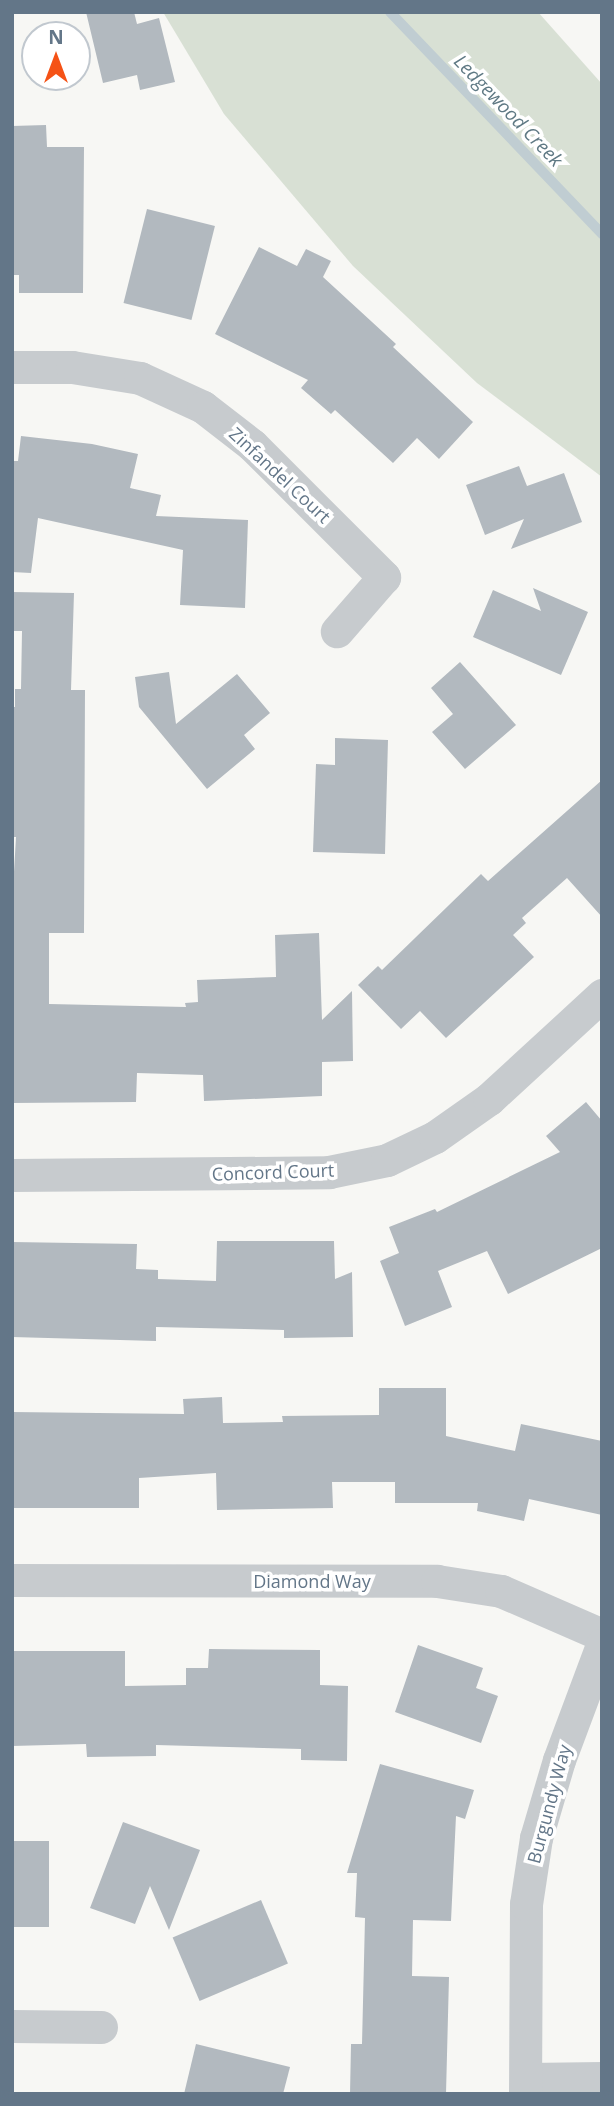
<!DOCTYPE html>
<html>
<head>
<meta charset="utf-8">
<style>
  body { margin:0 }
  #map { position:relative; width:614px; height:2106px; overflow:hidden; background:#f7f7f4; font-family:"Open Sans",sans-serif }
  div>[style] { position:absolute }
  .green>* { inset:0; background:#d8e0d4 }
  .stream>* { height:10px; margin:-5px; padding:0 5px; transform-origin:5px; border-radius:5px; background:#c0cdd2 }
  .building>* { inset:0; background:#b2b9bf; transform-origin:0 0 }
  .street>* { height:33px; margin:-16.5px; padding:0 16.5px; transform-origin:16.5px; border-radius:16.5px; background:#c7cbce }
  span { translate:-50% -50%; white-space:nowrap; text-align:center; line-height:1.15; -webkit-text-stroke:7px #fff; paint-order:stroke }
  .street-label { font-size:18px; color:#637688 }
  .water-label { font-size:19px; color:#5f7984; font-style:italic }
  .frame { position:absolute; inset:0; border:14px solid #637688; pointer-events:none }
  .north { position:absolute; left:21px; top:21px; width:70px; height:70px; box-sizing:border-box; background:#fff; border:2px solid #c1c8cf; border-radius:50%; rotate:0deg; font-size:19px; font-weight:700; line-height:28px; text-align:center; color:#637688 }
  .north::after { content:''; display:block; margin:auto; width:24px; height:32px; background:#f55216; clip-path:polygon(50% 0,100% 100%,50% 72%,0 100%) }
</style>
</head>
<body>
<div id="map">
  <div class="green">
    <div style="clip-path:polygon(163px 12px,538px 12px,602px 84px,602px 477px,477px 383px,353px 266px,224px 114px)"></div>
  </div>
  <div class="stream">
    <div style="left:390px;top:12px;width:307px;rotate:46.3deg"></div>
  </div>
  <div class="building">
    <div style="clip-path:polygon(86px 12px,134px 12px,137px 24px,159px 18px,175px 82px,140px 90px,137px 75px,103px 83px)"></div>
    <div style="clip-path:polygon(46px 125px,47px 147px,84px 147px,83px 293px,19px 293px,19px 275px,12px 275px,12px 126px)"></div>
    <div style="left:147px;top:209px;width:70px;height:97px;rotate:14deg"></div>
    <div style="clip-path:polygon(259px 247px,297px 266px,306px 249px,331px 261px,323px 277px,396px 344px,393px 347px,473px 422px,439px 459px,417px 438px,393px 463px,335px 410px,331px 414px,301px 388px,308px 380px,215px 334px)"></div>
    <div style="clip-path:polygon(21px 436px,92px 444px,138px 454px,130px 488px,161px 495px,156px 516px,248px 520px,245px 608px,180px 605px,183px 550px,38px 518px,31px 573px,12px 572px,12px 461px,18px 461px)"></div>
    <div style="clip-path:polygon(519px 466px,527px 486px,564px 473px,582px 522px,511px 549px,524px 519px,485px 535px,466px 485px)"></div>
    <div style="clip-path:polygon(533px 588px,588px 612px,561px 675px,473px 637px,493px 590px,541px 611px)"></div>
    <div style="clip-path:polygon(12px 592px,74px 593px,71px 690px,85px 690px,84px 933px,49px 933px,49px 1004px,186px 1007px,185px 1003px,198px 1002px,197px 980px,276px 977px,275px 935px,319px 933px,322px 1020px,352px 991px,353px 1061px,322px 1062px,322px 1096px,204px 1101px,203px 1075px,137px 1073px,136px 1102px,12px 1103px,12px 906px,16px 837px,12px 837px,12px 707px,15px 707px,15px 689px,21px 689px,22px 631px,12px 631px)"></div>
    <div style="clip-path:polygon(460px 662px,516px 725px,465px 769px,432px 732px,453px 714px,431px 688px)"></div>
    <div style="clip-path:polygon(169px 672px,176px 724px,237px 674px,270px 713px,244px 735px,255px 749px,207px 789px,139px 707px,135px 677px)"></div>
    <div style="clip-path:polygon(335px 738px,388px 740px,385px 854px,313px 852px,316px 764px,335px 765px)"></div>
    <div style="clip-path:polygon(602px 780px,602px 917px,567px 878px,522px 918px,526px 923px,513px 935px,534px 957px,446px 1038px,420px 1011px,401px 1029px,358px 985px,378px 966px,382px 970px,481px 874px,488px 881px)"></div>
    <div style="clip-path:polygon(586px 1102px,602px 1121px,602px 1248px,508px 1294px,487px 1251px,438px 1271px,452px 1307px,405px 1326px,380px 1261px,399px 1253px,389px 1227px,435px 1209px,437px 1212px,560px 1152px,546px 1136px)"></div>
    <div style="clip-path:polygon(217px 1241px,334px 1241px,335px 1279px,352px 1272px,353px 1337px,284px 1338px,284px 1330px,156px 1327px,156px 1341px,12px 1337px,12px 1242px,137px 1244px,136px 1269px,158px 1270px,158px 1279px,216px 1281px)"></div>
    <div style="clip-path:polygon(379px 1388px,446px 1388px,446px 1436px,515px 1451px,521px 1424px,602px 1441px,602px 1515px,529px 1499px,524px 1521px,477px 1511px,478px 1503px,395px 1503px,395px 1482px,332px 1482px,333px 1508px,217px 1510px,216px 1473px,139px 1478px,139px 1508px,12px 1508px,12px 1412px,184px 1414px,183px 1399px,222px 1397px,223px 1423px,283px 1422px,282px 1416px,379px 1415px)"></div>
    <div style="clip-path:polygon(418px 1645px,483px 1668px,476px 1688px,498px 1696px,481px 1743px,395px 1712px)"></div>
    <div style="clip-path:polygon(209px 1649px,320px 1650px,320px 1685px,348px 1686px,347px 1761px,301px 1760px,301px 1749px,156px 1745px,156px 1756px,87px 1757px,86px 1744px,12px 1746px,12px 1651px,125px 1651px,125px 1686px,186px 1685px,186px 1668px,208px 1668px)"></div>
    <div style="clip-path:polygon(380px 1764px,474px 1790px,465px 1819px,456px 1816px,451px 1921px,413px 1920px,412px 1976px,449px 1977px,446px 2094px,350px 2094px,351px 2044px,362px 2044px,365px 1918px,355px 1917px,357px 1873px,347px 1873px)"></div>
    <div style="clip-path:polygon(123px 1822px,200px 1850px,169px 1930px,150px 1886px,135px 1924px,90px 1908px)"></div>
    <div style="left:12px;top:1841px;width:37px;height:86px"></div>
    <div style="left:261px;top:1900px;width:69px;height:96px;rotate:67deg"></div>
    <div style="clip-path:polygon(196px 2044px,290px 2067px,283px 2094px,184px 2094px)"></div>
  </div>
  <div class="street">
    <div style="left:12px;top:367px;width:60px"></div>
    <div style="left:72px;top:367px;width:69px;rotate:9.2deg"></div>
    <div style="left:140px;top:378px;width:69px;rotate:24.7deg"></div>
    <div style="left:203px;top:407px;width:62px;rotate:37.8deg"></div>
    <div style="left:252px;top:445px;width:187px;rotate:45deg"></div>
    <div style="left:384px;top:577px;width:72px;rotate:131deg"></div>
    <div style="left:12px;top:1175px;width:317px;rotate:-0.5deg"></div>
    <div style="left:329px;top:1172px;width:59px;rotate:-11.7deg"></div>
    <div style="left:387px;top:1160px;width:53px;rotate:-25.6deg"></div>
    <div style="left:435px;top:1137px;width:66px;rotate:-35.1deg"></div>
    <div style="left:489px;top:1099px;width:154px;rotate:-42.6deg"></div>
    <div style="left:12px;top:1580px;width:425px;rotate:0.1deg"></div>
    <div style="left:437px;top:1581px;width:65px;rotate:8.9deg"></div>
    <div style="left:501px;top:1591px;width:110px;rotate:23.5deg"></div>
    <div style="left:12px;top:2026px;width:89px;rotate:0.6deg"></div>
    <div style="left:527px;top:2079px;width:75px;rotate:-0.8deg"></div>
    <div style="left:525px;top:2094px;width:190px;rotate:-89.7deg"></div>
    <div style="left:526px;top:1904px;width:67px;rotate:-81.4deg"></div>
    <div style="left:536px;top:1838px;width:81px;rotate:-73.6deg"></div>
    <div style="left:559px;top:1760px;width:123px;rotate:-69.5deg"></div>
  </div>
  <div class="street-label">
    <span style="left:280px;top:475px;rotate:43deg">Zinfandel Court</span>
    <span style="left:273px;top:1172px;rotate:-2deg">Concord Court</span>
    <span style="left:312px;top:1581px">Diamond Way</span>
    <span style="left:549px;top:1804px;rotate:-75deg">Burgundy Way</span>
  </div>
  <div class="water-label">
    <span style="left:508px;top:111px;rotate:46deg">Ledgewood Creek</span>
  </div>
  <div class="frame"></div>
  <div class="north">N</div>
</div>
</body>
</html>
